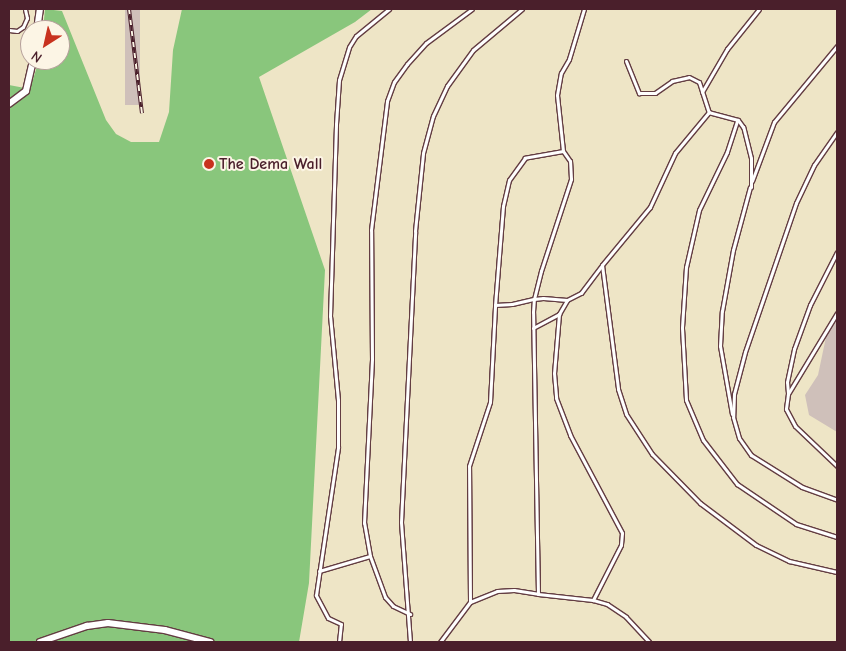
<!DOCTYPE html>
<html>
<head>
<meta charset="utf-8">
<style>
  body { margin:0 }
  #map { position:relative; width:846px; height:651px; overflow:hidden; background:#eee5c6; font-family:"Comic Neue",sans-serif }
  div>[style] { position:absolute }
  .industrial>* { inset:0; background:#cfc0ba; transform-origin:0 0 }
  .green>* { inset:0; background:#89c67c }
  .roads { filter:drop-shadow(1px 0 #633d42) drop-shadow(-1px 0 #633d42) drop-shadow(0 1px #633d42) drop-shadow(0 -1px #633d42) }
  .lane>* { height:3px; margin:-1.5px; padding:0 1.5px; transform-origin:1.5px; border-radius:1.5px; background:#fff }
  .street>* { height:5.5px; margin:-2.75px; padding:0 2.75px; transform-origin:2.75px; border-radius:2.75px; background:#fff }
  .rail>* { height:4px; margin-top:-2px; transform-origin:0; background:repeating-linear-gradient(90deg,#fcf5e5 0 5.5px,#4a1f2b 0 11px); box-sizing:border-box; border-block:1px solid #4a1f2b }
  .dots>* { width:14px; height:14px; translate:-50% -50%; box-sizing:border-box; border:2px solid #fcf5e5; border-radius:50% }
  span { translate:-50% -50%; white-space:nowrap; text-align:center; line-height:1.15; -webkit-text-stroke:4px #fcf5e5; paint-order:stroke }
  .poi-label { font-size:16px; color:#4a1f2b; font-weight:700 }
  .left { translate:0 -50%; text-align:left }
  .frame { position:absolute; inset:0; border:10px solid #4a1f2b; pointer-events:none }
  .north { position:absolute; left:20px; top:20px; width:50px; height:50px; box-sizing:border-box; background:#fcf5e5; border:1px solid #b59f9b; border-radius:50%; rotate:215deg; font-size:14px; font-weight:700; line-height:20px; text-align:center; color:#4a1f2b }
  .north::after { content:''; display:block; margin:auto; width:18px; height:22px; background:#c8321e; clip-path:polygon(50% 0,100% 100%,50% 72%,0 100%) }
</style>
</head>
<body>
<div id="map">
  <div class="industrial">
    <div style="left:125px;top:9px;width:15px;height:96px"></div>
    <div style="clip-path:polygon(837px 320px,837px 432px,809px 415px,805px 395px,818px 375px,826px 337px)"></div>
  </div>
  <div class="green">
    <div style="clip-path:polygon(45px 9px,62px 11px,106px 120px,116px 134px,131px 142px,159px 142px,169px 112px,173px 50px,182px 9px,372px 9px,355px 22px,259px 77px,325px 270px,309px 583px,299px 642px,9px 642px,9px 85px,30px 89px,39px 60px,60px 60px,60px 30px,43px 30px)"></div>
  </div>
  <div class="roads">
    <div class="lane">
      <div style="left:9px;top:30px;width:8px;rotate:7deg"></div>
      <div style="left:17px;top:31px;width:7px;rotate:-34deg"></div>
      <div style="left:23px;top:27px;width:10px;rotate:-66deg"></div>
      <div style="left:27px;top:18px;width:9px;rotate:-103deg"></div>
      <div style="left:626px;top:61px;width:35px;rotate:68deg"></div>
      <div style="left:639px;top:93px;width:16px"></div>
      <div style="left:655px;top:93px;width:21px;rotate:-35deg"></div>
      <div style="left:672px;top:81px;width:17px;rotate:-13deg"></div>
      <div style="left:689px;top:77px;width:11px;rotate:27deg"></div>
      <div style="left:699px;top:82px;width:32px;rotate:72deg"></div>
      <div style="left:702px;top:92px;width:50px;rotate:-59.8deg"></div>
      <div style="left:727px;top:49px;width:51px;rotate:-51.3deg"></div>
      <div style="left:737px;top:121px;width:33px;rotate:108deg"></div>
      <div style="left:727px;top:152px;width:64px;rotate:115.8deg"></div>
      <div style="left:699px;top:210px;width:58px;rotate:102.8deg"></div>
      <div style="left:686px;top:267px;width:61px;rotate:93.8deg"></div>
      <div style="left:682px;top:328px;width:72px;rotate:86.8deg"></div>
      <div style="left:686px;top:400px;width:43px;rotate:67deg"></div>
      <div style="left:703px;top:440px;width:56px;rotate:52.3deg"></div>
      <div style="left:737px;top:484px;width:71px;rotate:34.1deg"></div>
      <div style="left:796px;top:524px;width:43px;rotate:17.6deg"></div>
      <div style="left:837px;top:132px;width:40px;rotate:124.9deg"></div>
      <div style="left:814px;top:165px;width:42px;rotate:115.3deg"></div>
      <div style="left:796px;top:203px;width:157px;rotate:108.9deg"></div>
      <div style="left:745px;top:352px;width:43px;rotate:104.7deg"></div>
      <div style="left:734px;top:394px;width:23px;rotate:92deg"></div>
      <div style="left:733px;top:417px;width:22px;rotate:74deg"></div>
      <div style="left:739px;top:438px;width:21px;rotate:55deg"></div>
      <div style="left:751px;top:455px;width:60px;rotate:32.1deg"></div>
      <div style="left:802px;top:487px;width:37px;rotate:20deg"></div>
      <div style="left:563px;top:151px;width:56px;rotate:-96.1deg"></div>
      <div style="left:557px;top:95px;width:22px;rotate:-80deg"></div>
      <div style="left:561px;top:73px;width:16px;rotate:-60deg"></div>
      <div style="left:569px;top:59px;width:52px;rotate:-73.3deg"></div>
      <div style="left:752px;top:181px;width:63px;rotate:-69.6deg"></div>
      <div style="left:774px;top:122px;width:99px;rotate:-50.3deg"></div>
      <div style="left:751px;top:187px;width:29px;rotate:-90deg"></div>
      <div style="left:751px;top:158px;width:32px;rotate:-104deg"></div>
      <div style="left:743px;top:127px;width:9px;rotate:-126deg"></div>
      <div style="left:738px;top:120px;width:30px;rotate:-165deg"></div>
      <div style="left:709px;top:112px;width:53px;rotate:129.7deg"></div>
      <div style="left:675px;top:153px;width:60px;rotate:114.8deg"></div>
      <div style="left:650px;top:207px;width:75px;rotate:129.6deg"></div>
      <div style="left:602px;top:265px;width:125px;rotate:82.6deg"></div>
      <div style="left:618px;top:389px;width:26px;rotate:72deg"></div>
      <div style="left:626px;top:414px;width:48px;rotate:57deg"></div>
      <div style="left:652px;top:454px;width:69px;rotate:45.6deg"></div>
      <div style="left:700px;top:503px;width:70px;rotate:36.9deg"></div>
      <div style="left:756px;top:545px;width:37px;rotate:26deg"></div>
      <div style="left:789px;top:561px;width:49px;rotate:12.9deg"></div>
      <div style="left:837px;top:313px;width:95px;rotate:121.2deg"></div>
      <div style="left:788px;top:394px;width:15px;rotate:98deg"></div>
      <div style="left:786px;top:409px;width:19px;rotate:62deg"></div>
      <div style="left:795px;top:426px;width:58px;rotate:43.6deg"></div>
      <div style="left:559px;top:314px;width:59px;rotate:94.8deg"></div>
      <div style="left:554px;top:373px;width:25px;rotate:85deg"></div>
      <div style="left:556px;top:398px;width:40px;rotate:69deg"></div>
      <div style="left:570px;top:435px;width:111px;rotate:62deg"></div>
      <div style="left:622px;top:533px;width:12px;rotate:95deg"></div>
      <div style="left:621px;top:545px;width:62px;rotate:117deg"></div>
      <div style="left:593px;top:600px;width:15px;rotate:16deg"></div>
      <div style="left:607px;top:604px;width:23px;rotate:34deg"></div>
      <div style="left:626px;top:617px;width:34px;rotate:47deg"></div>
      <div style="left:533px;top:328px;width:30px;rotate:-28deg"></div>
      <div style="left:559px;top:314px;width:16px;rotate:-60deg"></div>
      <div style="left:788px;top:393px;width:11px;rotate:-95deg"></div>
      <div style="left:787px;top:382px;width:34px;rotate:-78deg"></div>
      <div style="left:794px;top:349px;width:47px;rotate:-70deg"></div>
      <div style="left:810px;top:305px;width:59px;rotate:-63deg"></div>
      <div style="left:732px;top:414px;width:69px;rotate:-100deg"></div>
      <div style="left:720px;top:346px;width:35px;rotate:-87deg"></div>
      <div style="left:722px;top:311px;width:62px;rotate:-79.8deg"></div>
      <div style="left:733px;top:250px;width:65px;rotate:-74.9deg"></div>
      <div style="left:370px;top:556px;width:44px;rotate:69.9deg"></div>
      <div style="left:385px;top:597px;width:12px;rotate:48deg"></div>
      <div style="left:393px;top:606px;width:19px;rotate:25deg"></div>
      <div style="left:319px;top:571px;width:53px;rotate:-16.4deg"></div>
      <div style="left:370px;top:556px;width:34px;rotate:-100deg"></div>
      <div style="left:364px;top:523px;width:164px;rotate:-87.2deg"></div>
      <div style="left:372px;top:359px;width:129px;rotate:-90.4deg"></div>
      <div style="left:371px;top:230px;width:130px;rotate:-82.9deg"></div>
      <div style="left:387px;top:101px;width:20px;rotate:-70deg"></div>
      <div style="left:394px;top:82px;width:22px;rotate:-54deg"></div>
      <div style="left:407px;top:64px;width:28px;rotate:-48deg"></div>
      <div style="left:426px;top:43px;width:57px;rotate:-36.5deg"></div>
      <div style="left:538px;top:594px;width:55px;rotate:6.2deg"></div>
      <div style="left:470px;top:602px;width:136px;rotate:-90.4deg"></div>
      <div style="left:469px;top:466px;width:67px;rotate:-71.8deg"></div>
      <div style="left:490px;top:402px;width:97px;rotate:-87deg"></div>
      <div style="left:339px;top:642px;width:18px;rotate:-84deg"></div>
      <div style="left:341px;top:624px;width:14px;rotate:-155deg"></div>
      <div style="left:328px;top:618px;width:26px;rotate:-118deg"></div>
      <div style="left:316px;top:595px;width:150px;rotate:-81.5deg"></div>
      <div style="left:338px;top:447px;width:47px;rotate:-90deg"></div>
      <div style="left:338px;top:400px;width:84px;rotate:-95.4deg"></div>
      <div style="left:330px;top:316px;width:192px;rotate:-88.2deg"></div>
      <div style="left:336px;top:124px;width:44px;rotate:-86.1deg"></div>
      <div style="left:339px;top:80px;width:34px;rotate:-73deg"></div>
      <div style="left:349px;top:47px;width:13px;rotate:-58deg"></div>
      <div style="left:356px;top:36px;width:43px;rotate:-39.3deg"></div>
      <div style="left:410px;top:642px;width:120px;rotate:-94.3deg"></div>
      <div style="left:401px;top:522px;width:291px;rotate:-87.2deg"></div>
      <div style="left:415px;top:231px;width:78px;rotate:-84.1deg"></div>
      <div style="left:423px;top:153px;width:38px;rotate:-75deg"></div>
      <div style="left:433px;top:116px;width:33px;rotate:-65deg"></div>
      <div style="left:447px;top:86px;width:44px;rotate:-54.2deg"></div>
      <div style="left:473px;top:50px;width:64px;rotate:-39.9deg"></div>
      <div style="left:440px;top:642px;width:50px;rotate:-53.1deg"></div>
      <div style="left:470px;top:602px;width:29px;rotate:-22deg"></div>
      <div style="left:497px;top:591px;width:17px;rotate:-3deg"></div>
      <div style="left:514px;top:590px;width:24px;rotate:9deg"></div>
      <div style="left:538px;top:594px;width:282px;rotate:-91deg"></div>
      <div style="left:533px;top:312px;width:13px;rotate:-86deg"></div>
      <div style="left:534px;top:299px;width:29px;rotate:-76deg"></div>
      <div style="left:541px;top:271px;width:97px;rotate:-71.9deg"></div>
      <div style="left:571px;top:179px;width:18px;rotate:-93deg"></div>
      <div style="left:570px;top:161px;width:12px;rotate:-125deg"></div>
      <div style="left:563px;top:151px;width:39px;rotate:170deg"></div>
      <div style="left:525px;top:158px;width:27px;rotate:126deg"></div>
      <div style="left:509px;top:180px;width:27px;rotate:103deg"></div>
      <div style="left:503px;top:206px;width:99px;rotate:94.6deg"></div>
      <div style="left:495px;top:305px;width:17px;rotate:-3deg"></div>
      <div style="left:512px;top:304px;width:23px;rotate:-13deg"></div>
      <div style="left:534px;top:299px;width:9px;rotate:-6deg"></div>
      <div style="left:543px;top:298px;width:24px;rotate:5deg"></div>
      <div style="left:567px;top:300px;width:16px;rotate:-27deg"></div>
      <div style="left:581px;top:293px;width:35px;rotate:-53deg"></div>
    </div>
    <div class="street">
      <div style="left:37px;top:30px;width:21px;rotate:-82deg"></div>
      <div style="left:9px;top:104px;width:21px;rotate:-37deg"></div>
      <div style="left:26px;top:91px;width:32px;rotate:-77deg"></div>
      <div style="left:40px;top:642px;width:50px;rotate:-18.8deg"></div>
      <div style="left:87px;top:626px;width:21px;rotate:-8deg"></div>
      <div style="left:108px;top:623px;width:57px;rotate:7deg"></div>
      <div style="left:165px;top:630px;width:47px;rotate:14.9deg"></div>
    </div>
  </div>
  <div class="rail">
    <div style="left:129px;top:9px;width:105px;rotate:82.9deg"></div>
  </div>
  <div class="dots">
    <div style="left:209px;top:164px;background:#c8321e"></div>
  </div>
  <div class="poi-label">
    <span class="left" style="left:219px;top:164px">The Dema Wall</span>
  </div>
  <div class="frame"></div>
  <div class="north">N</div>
</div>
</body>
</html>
